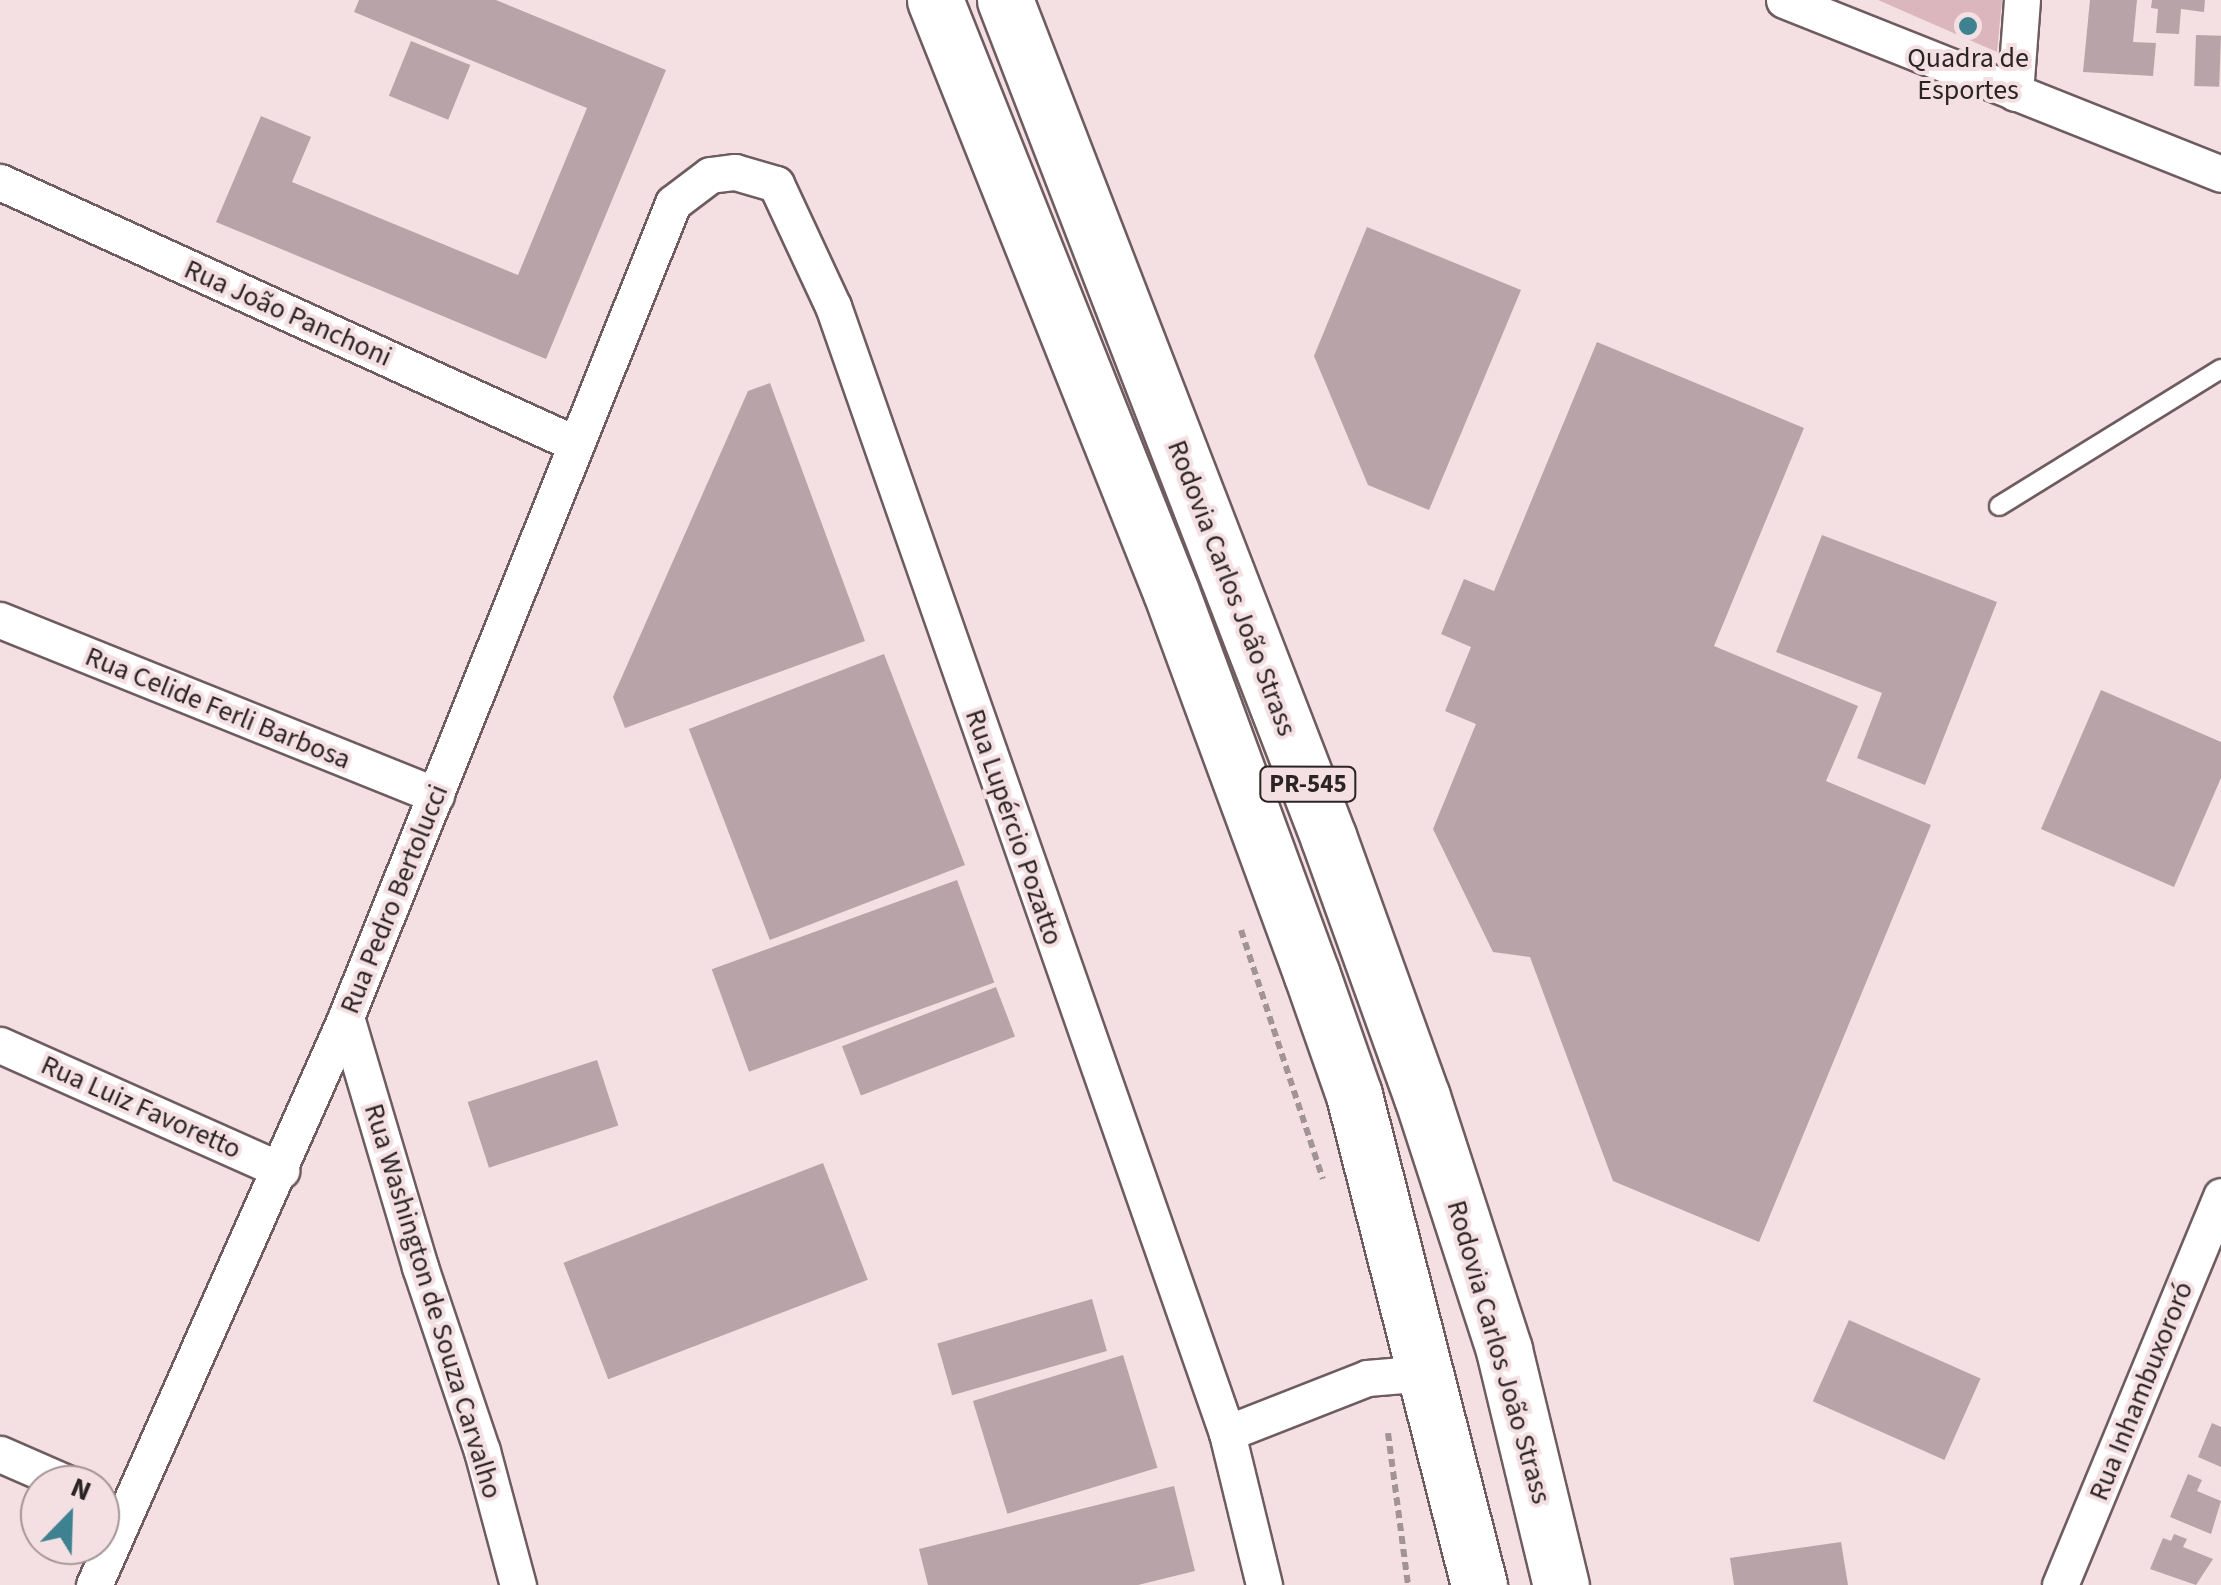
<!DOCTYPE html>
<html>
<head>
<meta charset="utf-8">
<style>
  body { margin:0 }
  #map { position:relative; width:2221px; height:1585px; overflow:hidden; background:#f4dfe3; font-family:"Source Sans 3",sans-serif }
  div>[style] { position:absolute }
  .green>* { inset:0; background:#dcb6bd }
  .building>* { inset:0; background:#b8a4a8; transform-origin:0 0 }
  .path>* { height:6px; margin-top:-3px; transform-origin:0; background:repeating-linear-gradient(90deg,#a29396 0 8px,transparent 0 13px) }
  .roads { filter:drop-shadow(2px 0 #6e5c60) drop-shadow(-2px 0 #6e5c60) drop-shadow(0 2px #6e5c60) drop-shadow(0 -2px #6e5c60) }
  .service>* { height:18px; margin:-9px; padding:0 9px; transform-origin:9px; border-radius:9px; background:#fff }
  .minor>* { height:35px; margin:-17.5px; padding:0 17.5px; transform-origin:17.5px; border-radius:17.5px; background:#fff }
  .trunk>* { height:55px; margin:-27.5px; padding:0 27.5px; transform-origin:27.5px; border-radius:27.5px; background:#fff }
  .dots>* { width:28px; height:28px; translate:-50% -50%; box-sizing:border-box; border:5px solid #f4dfe3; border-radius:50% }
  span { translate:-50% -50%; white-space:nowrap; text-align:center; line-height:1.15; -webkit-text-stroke:8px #f4dfe3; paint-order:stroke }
  .shield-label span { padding:2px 8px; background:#f4dfe3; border:2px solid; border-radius:8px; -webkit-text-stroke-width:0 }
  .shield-label { font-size:25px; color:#2b2425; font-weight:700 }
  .poi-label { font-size:28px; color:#2b2425 }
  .street-label { font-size:28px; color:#2b2425 }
  .north { position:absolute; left:20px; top:1465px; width:100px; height:100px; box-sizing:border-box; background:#f4dfe3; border:2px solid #a49497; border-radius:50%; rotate:23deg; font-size:28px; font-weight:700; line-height:40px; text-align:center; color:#2b2425 }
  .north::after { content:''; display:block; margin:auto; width:35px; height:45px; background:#3e8291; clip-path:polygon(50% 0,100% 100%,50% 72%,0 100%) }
</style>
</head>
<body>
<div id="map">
  <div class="green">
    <div style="clip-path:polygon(1878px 0,2002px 0,1997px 52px)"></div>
  </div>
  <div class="building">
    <div style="clip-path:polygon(359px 0,496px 0,666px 70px,546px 359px,216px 222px,261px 116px,311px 137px,292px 182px,518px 275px,587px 108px,354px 12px)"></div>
    <div style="clip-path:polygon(2090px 0,2137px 0,2133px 42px,2156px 43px,2153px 76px,2083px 72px)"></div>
    <div style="clip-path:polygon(2152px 0,2205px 0,2204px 12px,2181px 9px,2179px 34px,2156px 33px,2158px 9px,2151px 8px)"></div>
    <div style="left:2196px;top:35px;width:25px;height:51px;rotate:2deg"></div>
    <div style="left:411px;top:41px;width:64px;height:59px;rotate:22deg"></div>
    <div style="clip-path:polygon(1367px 227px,1521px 290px,1429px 510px,1368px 485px,1314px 356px)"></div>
    <div style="clip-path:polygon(1597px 342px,1804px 428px,1714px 646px,1858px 706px,1826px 781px,1931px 825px,1759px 1242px,1613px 1181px,1530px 957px,1493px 952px,1433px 829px,1476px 724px,1445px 711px,1471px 647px,1441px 634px,1464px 579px,1494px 591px)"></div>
    <div style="clip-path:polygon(770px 383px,865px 641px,625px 728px,613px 697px,748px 391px)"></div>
    <div style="clip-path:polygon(1822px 535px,1997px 602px,1925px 785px,1857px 758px,1882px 693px,1776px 652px)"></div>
    <div style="left:884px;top:654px;width:226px;height:209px;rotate:69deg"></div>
    <div style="clip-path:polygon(2101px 690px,2221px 742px,2221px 778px,2174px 887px,2041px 829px)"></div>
    <div style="left:957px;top:880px;width:109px;height:261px;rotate:70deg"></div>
    <div style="left:996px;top:987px;width:53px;height:165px;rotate:69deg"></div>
    <div style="left:597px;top:1060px;width:69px;height:136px;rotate:72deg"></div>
    <div style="left:823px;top:1163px;width:125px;height:278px;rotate:69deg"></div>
    <div style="left:1092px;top:1299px;width:54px;height:161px;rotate:74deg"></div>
    <div style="left:1849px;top:1320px;width:144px;height:89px;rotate:24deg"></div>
    <div style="left:1123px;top:1355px;width:118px;height:157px;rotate:73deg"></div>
    <div style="clip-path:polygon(2212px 1423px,2221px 1427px,2221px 1467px,2198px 1457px)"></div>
    <div style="clip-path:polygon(2188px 1474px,2202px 1480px,2197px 1491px,2221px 1501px,2211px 1534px,2170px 1517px)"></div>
    <div style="clip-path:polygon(1174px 1486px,1195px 1571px,1138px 1585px,928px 1585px,919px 1549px)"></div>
    <div style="clip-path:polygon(2174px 1534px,2187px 1539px,2183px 1547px,2213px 1559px,2196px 1585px,2150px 1569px,2163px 1538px,2171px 1541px)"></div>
    <div style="clip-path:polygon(1841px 1542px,1848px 1585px,1734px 1585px,1730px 1558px)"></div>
  </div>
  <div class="path">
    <div style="left:1241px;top:930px;width:262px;rotate:71.8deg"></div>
    <div style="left:1388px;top:1433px;width:153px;rotate:82.5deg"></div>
  </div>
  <div class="roads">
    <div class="service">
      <div style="left:1999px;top:506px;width:261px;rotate:-31.7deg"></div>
    </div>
    <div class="minor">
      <div style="left:1784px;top:0;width:470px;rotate:21.7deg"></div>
      <div style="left:2015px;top:93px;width:93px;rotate:-85.7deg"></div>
      <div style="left:0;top:182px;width:633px;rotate:24.46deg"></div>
      <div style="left:0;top:620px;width:470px;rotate:21.9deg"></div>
      <div style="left:346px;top:1017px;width:261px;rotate:73.5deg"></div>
      <div style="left:420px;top:1267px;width:194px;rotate:71.4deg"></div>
      <div style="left:482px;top:1451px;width:139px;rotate:75deg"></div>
      <div style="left:0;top:1045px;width:308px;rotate:24deg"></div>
      <div style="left:1227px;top:1433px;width:150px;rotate:-21.4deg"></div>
      <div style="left:1367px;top:1378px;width:60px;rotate:-4.8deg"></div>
      <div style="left:0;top:1454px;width:77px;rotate:23.6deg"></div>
      <div style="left:94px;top:1585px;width:621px;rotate:-66.07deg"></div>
      <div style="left:346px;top:1017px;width:877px;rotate:-68.11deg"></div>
      <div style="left:673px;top:203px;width:46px;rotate:-37.1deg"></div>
      <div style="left:710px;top:175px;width:25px;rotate:-7deg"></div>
      <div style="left:735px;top:172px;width:43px;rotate:16.3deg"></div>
      <div style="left:776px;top:184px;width:135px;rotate:65deg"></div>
      <div style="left:833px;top:306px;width:1194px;rotate:70.73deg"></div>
      <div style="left:1227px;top:1433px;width:156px;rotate:76.3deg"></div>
      <div style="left:2060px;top:1585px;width:421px;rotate:-67.5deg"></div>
    </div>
    <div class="trunk">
      <div style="left:935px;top:0;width:637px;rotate:68.27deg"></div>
      <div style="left:1171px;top:592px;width:408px;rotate:69.8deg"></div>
      <div style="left:1312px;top:975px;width:127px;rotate:70.7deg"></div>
      <div style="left:1354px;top:1095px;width:506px;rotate:75.69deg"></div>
      <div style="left:1005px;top:0;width:899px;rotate:68.88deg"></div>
      <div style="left:1329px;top:839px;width:274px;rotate:70.2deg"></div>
      <div style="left:1422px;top:1097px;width:266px;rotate:72deg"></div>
      <div style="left:1504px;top:1350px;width:242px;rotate:76.4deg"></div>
    </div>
  </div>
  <div class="dots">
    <div style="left:1968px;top:26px;background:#3e8291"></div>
  </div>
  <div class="shield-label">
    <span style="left:1308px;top:784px">PR-545</span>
  </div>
  <div class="poi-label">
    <span style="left:1968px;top:74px">Quadra de<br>Esportes</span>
  </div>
  <div class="street-label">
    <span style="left:288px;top:313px;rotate:24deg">Rua João Panchoni</span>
    <span style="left:1232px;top:588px;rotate:69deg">Rodovia Carlos João Strass</span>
    <span style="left:218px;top:708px;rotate:22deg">Rua Celide Ferli Barbosa</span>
    <span style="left:1014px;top:827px;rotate:71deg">Rua Lupércio Pozatto</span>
    <span style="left:394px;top:899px;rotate:-68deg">Rua Pedro Bertolucci</span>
    <span style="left:141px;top:1107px;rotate:24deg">Rua Luiz Favoretto</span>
    <span style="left:433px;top:1301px;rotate:73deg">Rua Washington de Souza Carvalho</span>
    <span style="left:1499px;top:1352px;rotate:74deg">Rodovia Carlos João Strass</span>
    <span style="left:2141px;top:1391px;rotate:-68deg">Rua Inhambuxororó</span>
  </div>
  <div class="north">N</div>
</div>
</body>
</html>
